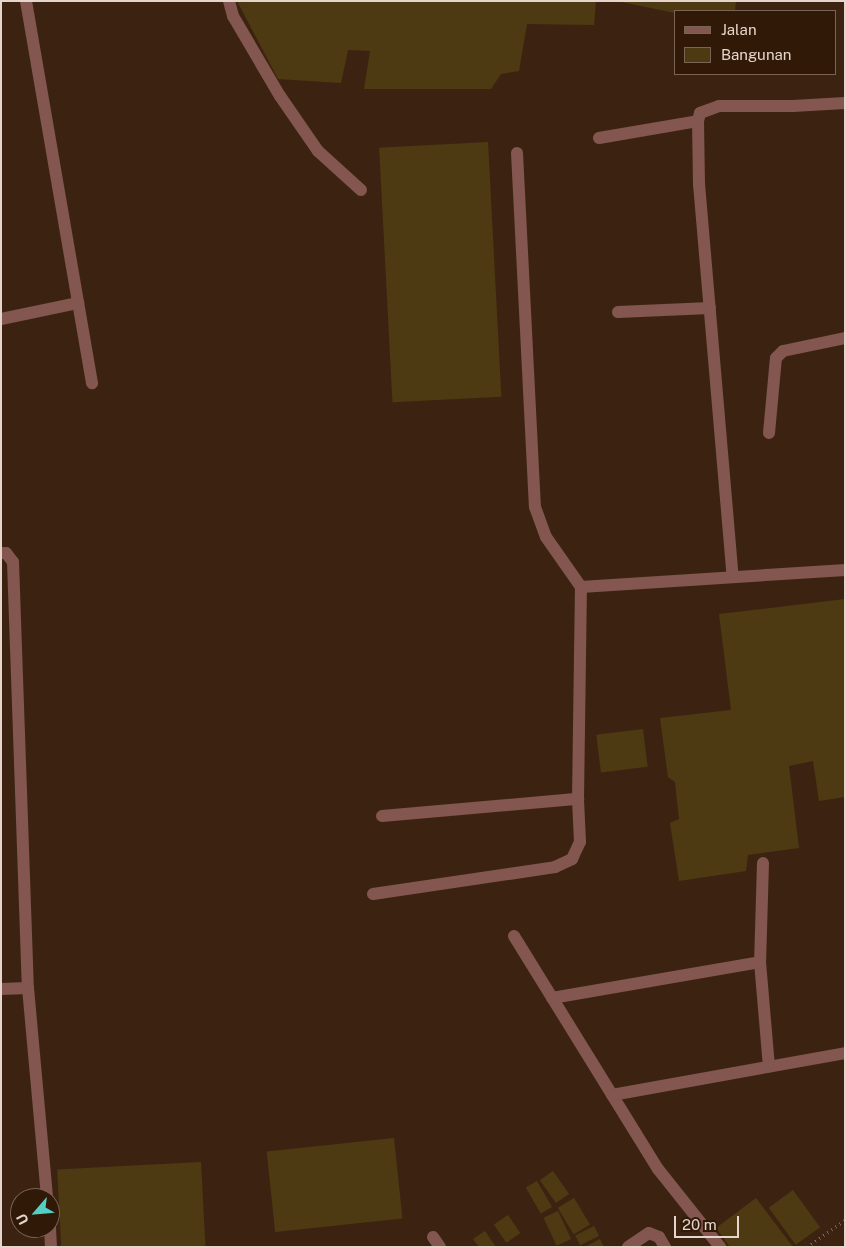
<!DOCTYPE html>
<html>
<head>
<meta charset="utf-8">
<style>
  body { margin:0 }
  #map { position:relative; width:846px; height:1248px; overflow:hidden; background:#3c2311; font-family:"Public Sans",sans-serif }
  div>[style] { position:absolute }
  .building>* { inset:0; background:#4e3a12; transform-origin:0 0 }
  .path>* { height:3px; margin-top:-1.5px; transform-origin:0; background:repeating-linear-gradient(90deg,#7a6455 0 1px,transparent 0 5px) }
  .minor>* { height:12px; margin:-6px; padding:0 6px; transform-origin:6px; border-radius:6px; background:#83564f }
  span { translate:-50% -50%; white-space:nowrap; text-align:center; line-height:1.15; -webkit-text-stroke:5px #311907; paint-order:stroke }
  .frame { position:absolute; inset:0; border:2px solid #e6d5ca; pointer-events:none }
  .legend { position:absolute; left:674px; top:10px; width:162px; height:65px; box-sizing:border-box; background:#311907; border:1px solid #796455; margin:0; padding:6px 9px; list-style:none; font-size:15px; color:#e6d5ca }
  .legend li { display:flex; align-items:center; gap:10px; height:25px }
  .legend b { width:25px; border:1px solid #796455 }
  .north { position:absolute; left:10px; top:1188px; width:50px; height:50px; box-sizing:border-box; background:#311907; border:1px solid #796455; border-radius:50%; rotate:243deg; font-size:14px; font-weight:700; line-height:20px; text-align:center; color:#e6d5ca }
  .north::after { content:''; display:block; margin:auto; width:18px; height:22px; background:#55cec5; clip-path:polygon(50% 0,100% 100%,50% 72%,0 100%) }
  .scale { position:absolute; left:674px; top:1216px; width:65px; height:22px; box-sizing:border-box; border:2px solid #e6d5ca; border-top:0; padding-left:6px; font-size:15px; line-height:18px; white-space:nowrap; color:#e6d5ca; -webkit-text-stroke:4px #311907; paint-order:stroke }
</style>
</head>
<body>
<div id="map">
  <div class="building">
    <div style="clip-path:polygon(237px 1px,596px 1px,594px 25px,527px 24px,519px 71px,501px 74px,491px 89px,364px 89px,370px 51px,348px 50px,341px 83px,278px 79px)"></div>
    <div style="clip-path:polygon(617px 1px,736px 1px,735px 11px,675px 11px,675px 13px)"></div>
    <div style="left:488px;top:142px;width:255px;height:109px;rotate:87deg"></div>
    <div style="clip-path:polygon(845px 599px,845px 797px,819px 801px,813px 761px,789px 766px,799px 848px,748px 855px,746px 871px,679px 881px,670px 823px,679px 819px,675px 782px,668px 777px,660px 718px,731px 710px,719px 614px)"></div>
    <div style="left:643px;top:729px;width:38px;height:47px;rotate:83deg"></div>
    <div style="left:394px;top:1138px;width:81px;height:128px;rotate:84deg"></div>
    <div style="left:201px;top:1162px;width:85px;height:144px;rotate:87deg"></div>
    <div style="left:553px;top:1171px;width:28px;height:16px;rotate:55deg"></div>
    <div style="left:537px;top:1181px;width:30px;height:13px;rotate:60deg"></div>
    <div style="left:793px;top:1190px;width:46px;height:30px;rotate:54deg"></div>
    <div style="left:574px;top:1198px;width:31px;height:19px;rotate:59deg"></div>
    <div style="clip-path:polygon(756px 1198px,793px 1247px,730px 1247px,716px 1228px)"></div>
    <div style="left:558px;top:1211px;width:31px;height:16px;rotate:65deg"></div>
    <div style="left:508px;top:1215px;width:22px;height:17px;rotate:56deg"></div>
    <div style="left:594px;top:1226px;width:11px;height:21px;rotate:63deg"></div>
    <div style="clip-path:polygon(485px 1231px,496px 1247px,479px 1247px,473px 1239px)"></div>
    <div style="clip-path:polygon(600px 1239px,604px 1247px,585px 1247px)"></div>
  </div>
  <div class="path">
    <div style="left:807px;top:1247px;width:47px;rotate:-35.4deg"></div>
  </div>
  <div class="minor">
    <div style="left:26px;top:1px;width:388px;rotate:80.2deg"></div>
    <div style="left:229px;top:1px;width:16px;rotate:75deg"></div>
    <div style="left:233px;top:16px;width:93px;rotate:59.6deg"></div>
    <div style="left:280px;top:96px;width:67px;rotate:55.4deg"></div>
    <div style="left:318px;top:151px;width:58px;rotate:42.2deg"></div>
    <div style="left:698px;top:121px;width:8px;rotate:-76deg"></div>
    <div style="left:700px;top:113px;width:20px;rotate:-20deg"></div>
    <div style="left:719px;top:106px;width:74px"></div>
    <div style="left:793px;top:106px;width:52px;rotate:-3.3deg"></div>
    <div style="left:599px;top:138px;width:100px;rotate:-9.7deg"></div>
    <div style="left:698px;top:121px;width:63px;rotate:89.1deg"></div>
    <div style="left:699px;top:184px;width:394px;rotate:85.1deg"></div>
    <div style="left:517px;top:153px;width:354px;rotate:87.1deg"></div>
    <div style="left:535px;top:507px;width:32px;rotate:70deg"></div>
    <div style="left:546px;top:537px;width:61px;rotate:55deg"></div>
    <div style="left:618px;top:312px;width:92px;rotate:-2.5deg"></div>
    <div style="left:1px;top:319px;width:79px;rotate:-11.7deg"></div>
    <div style="left:769px;top:433px;width:75px;rotate:-84.7deg"></div>
    <div style="left:776px;top:358px;width:10px;rotate:-45deg"></div>
    <div style="left:783px;top:351px;width:63px;rotate:-11.8deg"></div>
    <div style="left:1px;top:553px;width:5px"></div>
    <div style="left:6px;top:553px;width:11px;rotate:52deg"></div>
    <div style="left:13px;top:562px;width:426px;rotate:88deg"></div>
    <div style="left:28px;top:988px;width:211px;rotate:84.8deg"></div>
    <div style="left:382px;top:816px;width:197px;rotate:-5deg"></div>
    <div style="left:763px;top:863px;width:99px;rotate:91.7deg"></div>
    <div style="left:760px;top:962px;width:105px;rotate:85.1deg"></div>
    <div style="left:373px;top:894px;width:184px;rotate:-8.4deg"></div>
    <div style="left:555px;top:867px;width:19px;rotate:-25deg"></div>
    <div style="left:572px;top:859px;width:19px;rotate:-65deg"></div>
    <div style="left:580px;top:842px;width:43px;rotate:-92.7deg"></div>
    <div style="left:578px;top:799px;width:212px;rotate:-89.2deg"></div>
    <div style="left:581px;top:587px;width:265px;rotate:-3.7deg"></div>
    <div style="left:514px;top:936px;width:274px;rotate:58.3deg"></div>
    <div style="left:658px;top:1169px;width:100px;rotate:51.5deg"></div>
    <div style="left:1px;top:989px;width:27px;rotate:-2deg"></div>
    <div style="left:552px;top:998px;width:211px;rotate:-9.8deg"></div>
    <div style="left:612px;top:1095px;width:237px;rotate:-10.2deg"></div>
    <div style="left:50px;top:1228px;width:19px;rotate:87deg"></div>
    <div style="left:433px;top:1237px;width:12px;rotate:55deg"></div>
    <div style="left:628px;top:1247px;width:25px;rotate:-34deg"></div>
    <div style="left:649px;top:1233px;width:11px;rotate:22deg"></div>
    <div style="left:659px;top:1237px;width:12px;rotate:59deg"></div>
  </div>
  <div class="frame"></div>
  <ul class="legend">
  <li><b style="height:6px;background:#83564f"></b>Jalan</li>
  <li><b style="height:14px;background:#4e3a12"></b>Bangunan</li>
  </ul>
  <div class="north">U</div>
  <div class="scale">20 m</div>
</div>
</body>
</html>
